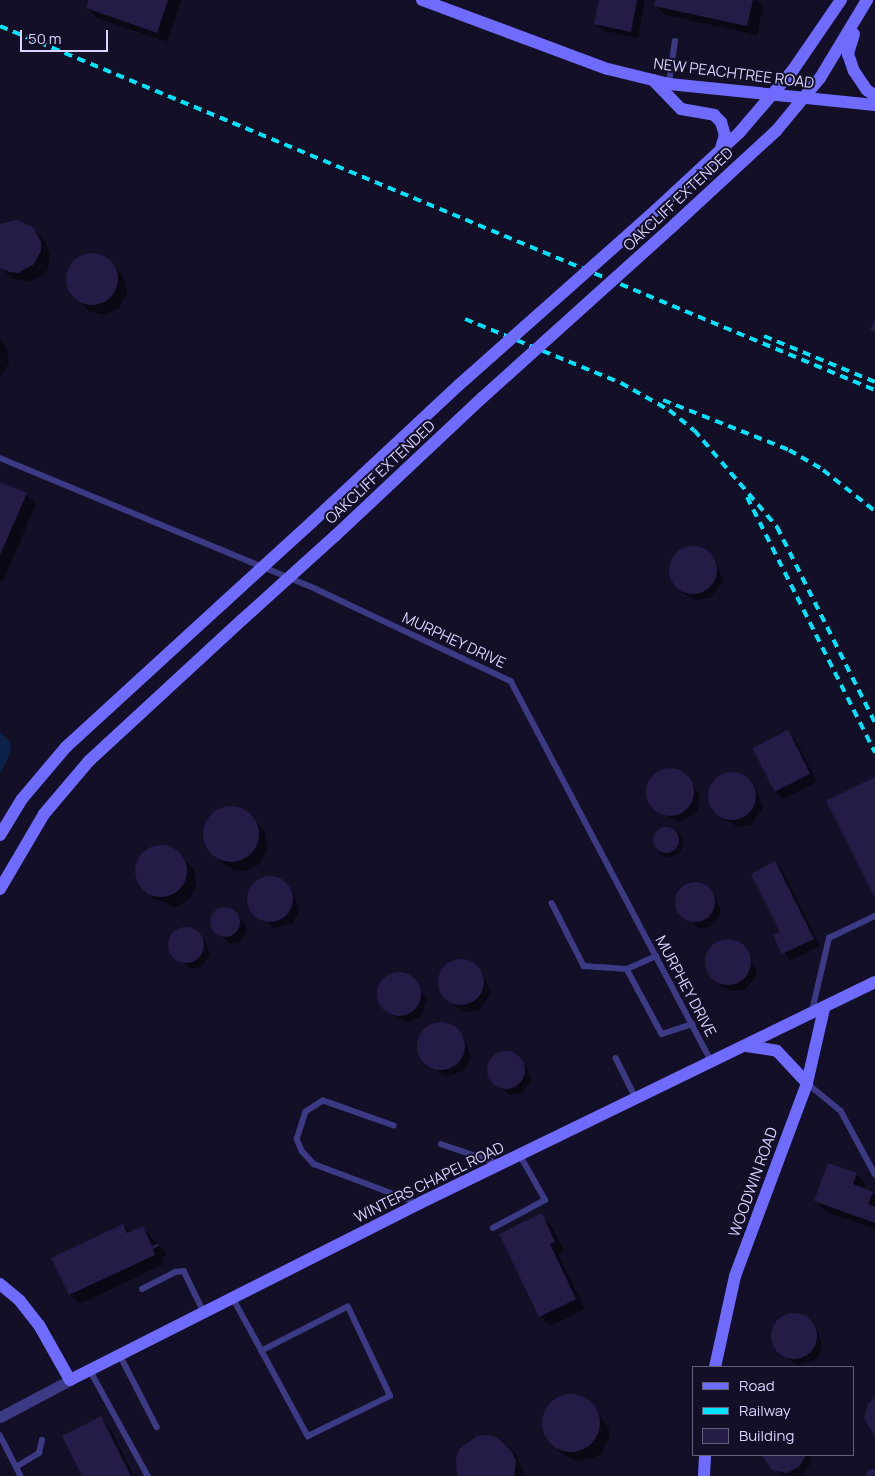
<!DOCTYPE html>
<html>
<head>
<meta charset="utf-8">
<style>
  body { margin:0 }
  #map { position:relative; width:875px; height:1476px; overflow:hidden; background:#130f26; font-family:Manrope,sans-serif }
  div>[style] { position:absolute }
  .water>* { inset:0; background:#0c2248 }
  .shadow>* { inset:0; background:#0007 }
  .round { border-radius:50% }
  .building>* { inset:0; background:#241b47; transform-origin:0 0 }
  .lane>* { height:5.5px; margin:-2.75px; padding:0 2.75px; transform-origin:2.75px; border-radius:2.75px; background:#3d3a85 }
  .street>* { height:11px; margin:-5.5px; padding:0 5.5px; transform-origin:5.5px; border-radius:5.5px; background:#3d3a85 }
  .secondary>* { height:12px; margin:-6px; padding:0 6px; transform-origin:6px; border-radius:6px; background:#6f6bff }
  .rail>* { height:4px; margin-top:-2px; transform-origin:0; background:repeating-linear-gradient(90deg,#00e5ff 0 8px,transparent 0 14px) }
  .secondary-bridge>* { height:12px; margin:-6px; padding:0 6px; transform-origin:6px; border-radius:6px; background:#6f6bff }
  span { translate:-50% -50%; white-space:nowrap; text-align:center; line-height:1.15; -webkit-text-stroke:4px #130f26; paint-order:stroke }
  .street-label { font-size:15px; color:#d9d4ff }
  .legend { position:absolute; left:692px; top:1366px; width:162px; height:90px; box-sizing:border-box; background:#130f26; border:1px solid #625e7d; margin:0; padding:6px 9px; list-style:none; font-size:15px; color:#d9d4ff }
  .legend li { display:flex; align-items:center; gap:10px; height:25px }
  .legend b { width:25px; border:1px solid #625e7d }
  .scale { position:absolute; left:20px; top:30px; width:88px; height:22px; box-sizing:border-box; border:2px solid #d9d4ff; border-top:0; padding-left:6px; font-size:15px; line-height:18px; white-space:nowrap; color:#d9d4ff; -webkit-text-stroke:4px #130f26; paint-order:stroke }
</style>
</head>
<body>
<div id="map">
  <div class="water">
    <div style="clip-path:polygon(0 732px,10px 742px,11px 752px,0 774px)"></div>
  </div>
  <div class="shadow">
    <div style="clip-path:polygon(90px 0,181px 0,167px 42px,97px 18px,88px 8px)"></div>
    <div style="clip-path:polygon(600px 0,645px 0,638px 38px,603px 31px,596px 24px)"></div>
    <div style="clip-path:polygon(656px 0,757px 0,763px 6px,757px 35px,665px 15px,655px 5px)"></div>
    <div style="clip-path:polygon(8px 222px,25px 223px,43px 238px,50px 253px,48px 269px,43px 275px,29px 282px,13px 279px,0 267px,0 227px)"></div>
    <div style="clip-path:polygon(94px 254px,109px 261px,124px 278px,127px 293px,119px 308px,105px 315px,89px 311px,68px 288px,67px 272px,77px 258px)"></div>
    <div style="clip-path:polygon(0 340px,6px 347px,9px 363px,0 377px)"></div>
    <div style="clip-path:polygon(0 483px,26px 494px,36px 504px,3px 581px,0 580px)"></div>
    <div style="clip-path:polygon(694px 547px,716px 561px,723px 581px,710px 598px,696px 600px,683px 593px,672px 578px,671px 563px,680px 551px)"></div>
    <div style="clip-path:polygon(788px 732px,795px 739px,817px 782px,783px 799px,776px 792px)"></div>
    <div style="clip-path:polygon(664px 769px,672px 769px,686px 775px,700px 796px,698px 810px,681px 822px,661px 814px,653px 807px,647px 792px,652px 778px)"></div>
    <div style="clip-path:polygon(734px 774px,756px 788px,763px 808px,750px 825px,736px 826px,723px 819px,711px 805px,711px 790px,720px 777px)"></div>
    <div style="clip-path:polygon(233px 808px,249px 815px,265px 832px,267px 849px,260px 864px,245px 871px,236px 871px,221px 862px,211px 852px,204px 835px,210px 818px,216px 812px)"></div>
    <div class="round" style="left:655px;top:829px;width:28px;height:28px"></div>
    <div style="clip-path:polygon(163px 846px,179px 853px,194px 870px,196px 886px,189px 900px,175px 907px,153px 898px,138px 881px,137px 864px,147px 850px)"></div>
    <div style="clip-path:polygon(775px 863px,782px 870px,820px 946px,790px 961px,774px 936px,781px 932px)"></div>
    <div style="clip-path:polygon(272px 877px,293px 891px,299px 911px,293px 923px,274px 928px,250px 907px,250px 893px,258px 881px)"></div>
    <div style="clip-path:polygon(696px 884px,710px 892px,715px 911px,711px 892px,715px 896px,721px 913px,710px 927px,699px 928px,678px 909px,677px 897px,684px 887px)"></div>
    <div style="clip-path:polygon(226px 908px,246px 923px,247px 932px,239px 943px,231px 944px,212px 927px,212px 918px,217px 910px)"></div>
    <div style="clip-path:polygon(187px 928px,205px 940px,210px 955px,200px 968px,190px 969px,170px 951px,170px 940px,176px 931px)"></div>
    <div style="clip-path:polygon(729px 941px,750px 954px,757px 974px,745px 990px,731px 991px,719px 984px,708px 970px,707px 956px,716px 944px)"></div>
    <div style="clip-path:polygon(463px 961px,484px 975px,491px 994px,479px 1010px,465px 1012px,453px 1005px,442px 991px,441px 976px,449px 965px)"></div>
    <div style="clip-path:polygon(393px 974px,407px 975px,427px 998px,421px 1016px,409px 1022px,391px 1015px,378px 995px,382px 981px)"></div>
    <div style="clip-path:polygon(443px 1023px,464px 1037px,471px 1058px,464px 1070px,451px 1076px,444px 1076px,420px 1054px,419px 1039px,428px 1027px)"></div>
    <div style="clip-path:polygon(507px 1052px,526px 1065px,531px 1081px,521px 1093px,510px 1095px,493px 1082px,489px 1065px,496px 1055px)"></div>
    <div style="clip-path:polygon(856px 1174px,866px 1184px,864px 1190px,875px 1195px,875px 1229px,825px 1211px,815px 1201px)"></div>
    <div style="clip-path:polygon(541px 1215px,551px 1225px,564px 1251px,558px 1254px,585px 1309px,550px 1326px,540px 1316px)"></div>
    <div style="clip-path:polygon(123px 1225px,131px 1233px,143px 1228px,167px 1254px,162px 1259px,164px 1264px,80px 1304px,70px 1295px,53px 1259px)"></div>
    <div style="clip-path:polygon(796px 1314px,816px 1328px,823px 1347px,817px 1359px,797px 1365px,778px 1350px,773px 1329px,782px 1318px)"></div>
    <div style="clip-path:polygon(573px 1395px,591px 1403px,609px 1429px,609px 1438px,601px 1454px,594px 1458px,576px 1461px,560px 1452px,545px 1433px,544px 1415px,555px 1400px)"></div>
    <div style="clip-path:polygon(100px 1418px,110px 1428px,134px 1476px,84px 1476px)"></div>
    <div style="clip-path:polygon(488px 1437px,506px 1445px,516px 1455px,525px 1476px,458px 1476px,457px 1457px,469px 1441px)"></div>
    <div style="clip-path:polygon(763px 1455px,810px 1455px,812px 1461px,802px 1476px,783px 1476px)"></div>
  </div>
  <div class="building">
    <div style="clip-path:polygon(89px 0,168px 0,157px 33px,86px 8px)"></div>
    <div style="clip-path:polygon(599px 0,637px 0,631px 32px,594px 24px)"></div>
    <div style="clip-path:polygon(655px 0,753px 0,747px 26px,654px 6px)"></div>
    <div style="clip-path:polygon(17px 220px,33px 227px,41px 242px,41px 251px,33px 265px,18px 273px,10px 272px,0 268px,0 224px)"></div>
    <div class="round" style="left:66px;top:253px;width:52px;height:52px"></div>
    <div style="clip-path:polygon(875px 318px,875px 332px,870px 330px)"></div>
    <div style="clip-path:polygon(0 482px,27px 493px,0 555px)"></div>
    <div class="round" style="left:669px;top:546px;width:48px;height:48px"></div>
    <div style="left:788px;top:730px;width:49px;height:40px;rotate:63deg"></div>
    <div class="round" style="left:646px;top:768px;width:48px;height:48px"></div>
    <div class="round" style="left:708px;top:772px;width:48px;height:48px"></div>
    <div style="clip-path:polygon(875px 777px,875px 898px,826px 801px)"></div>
    <div class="round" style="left:203px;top:806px;width:56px;height:56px"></div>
    <div class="round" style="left:653px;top:827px;width:26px;height:26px"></div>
    <div class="round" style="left:135px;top:845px;width:52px;height:52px"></div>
    <div style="clip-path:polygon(775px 861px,814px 939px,782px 954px,773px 935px,780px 932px,751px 874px)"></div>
    <div class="round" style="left:247px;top:876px;width:46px;height:46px"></div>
    <div class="round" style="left:675px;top:882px;width:40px;height:40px"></div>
    <div class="round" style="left:210px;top:907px;width:30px;height:30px"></div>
    <div class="round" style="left:168px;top:927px;width:36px;height:36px"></div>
    <div class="round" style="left:705px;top:939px;width:46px;height:46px"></div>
    <div class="round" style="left:438px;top:959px;width:46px;height:46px"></div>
    <div class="round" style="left:377px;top:972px;width:44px;height:44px"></div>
    <div class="round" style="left:417px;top:1022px;width:48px;height:48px"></div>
    <div class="round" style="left:487px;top:1051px;width:38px;height:38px"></div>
    <div style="clip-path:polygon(828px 1163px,857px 1173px,853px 1184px,873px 1192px,868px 1204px,875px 1207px,875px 1223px,814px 1201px)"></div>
    <div style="clip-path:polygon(542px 1213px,555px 1242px,550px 1244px,576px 1299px,539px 1317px,499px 1234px)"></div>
    <div style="clip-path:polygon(123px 1224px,127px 1233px,143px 1226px,152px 1246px,158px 1243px,159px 1246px,153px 1249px,155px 1255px,69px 1295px,51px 1258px)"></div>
    <div class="round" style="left:771px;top:1313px;width:46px;height:46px"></div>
    <div class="round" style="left:542px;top:1394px;width:58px;height:58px"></div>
    <div style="clip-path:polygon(875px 1397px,875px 1437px,864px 1418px,868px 1404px)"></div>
    <div style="clip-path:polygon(101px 1416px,131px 1476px,82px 1476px,62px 1436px)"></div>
    <div style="clip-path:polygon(488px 1435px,498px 1438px,512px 1452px,516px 1461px,514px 1476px,457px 1476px,456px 1457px,460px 1448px,477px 1436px)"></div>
    <div style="clip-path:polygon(761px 1455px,806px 1455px,799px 1467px,786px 1473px,772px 1470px)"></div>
    <div style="clip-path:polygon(875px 1469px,875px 1476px,865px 1476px,869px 1470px)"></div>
  </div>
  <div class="lane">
    <div style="left:669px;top:83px;width:42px;rotate:-81.9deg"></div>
    <div style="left:0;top:458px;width:342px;rotate:22.5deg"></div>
    <div style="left:316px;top:589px;width:216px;rotate:25.3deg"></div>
    <div style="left:511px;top:681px;width:429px;rotate:62.2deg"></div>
    <div style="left:552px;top:903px;width:71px;rotate:63.1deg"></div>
    <div style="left:584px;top:966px;width:43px;rotate:4deg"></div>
    <div style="left:627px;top:969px;width:32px;rotate:-24deg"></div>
    <div style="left:627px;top:969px;width:74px;rotate:61.7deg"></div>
    <div style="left:662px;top:1034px;width:32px;rotate:-18deg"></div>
    <div style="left:812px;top:1011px;width:75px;rotate:-76.9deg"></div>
    <div style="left:829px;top:938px;width:51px;rotate:-25.6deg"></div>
    <div style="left:616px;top:1058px;width:45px;rotate:63.4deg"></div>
    <div style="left:807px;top:1083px;width:44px;rotate:39.5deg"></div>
    <div style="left:841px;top:1111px;width:72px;rotate:61.6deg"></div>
    <div style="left:394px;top:1126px;width:75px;rotate:-160.6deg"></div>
    <div style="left:323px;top:1101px;width:20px;rotate:147deg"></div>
    <div style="left:306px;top:1112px;width:28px;rotate:108deg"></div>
    <div style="left:297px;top:1139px;width:13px;rotate:67deg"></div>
    <div style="left:302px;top:1151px;width:18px;rotate:47deg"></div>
    <div style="left:314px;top:1164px;width:111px;rotate:20.6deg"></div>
    <div style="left:441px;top:1144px;width:59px;rotate:18.7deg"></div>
    <div style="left:493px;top:1228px;width:59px;rotate:-28.3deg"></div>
    <div style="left:545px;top:1200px;width:51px;rotate:-119.6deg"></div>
    <div style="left:142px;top:1289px;width:38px;rotate:-27deg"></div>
    <div style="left:176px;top:1272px;width:8px;rotate:-7deg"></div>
    <div style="left:184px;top:1271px;width:46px;rotate:64deg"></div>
    <div style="left:233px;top:1298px;width:60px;rotate:61.3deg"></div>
    <div style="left:262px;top:1351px;width:97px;rotate:61.6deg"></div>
    <div style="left:308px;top:1436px;width:91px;rotate:-26deg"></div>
    <div style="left:390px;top:1396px;width:98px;rotate:-115.3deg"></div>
    <div style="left:348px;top:1307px;width:97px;rotate:152.9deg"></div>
    <div style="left:120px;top:1355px;width:81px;rotate:62.8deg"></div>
    <div style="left:90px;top:1370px;width:121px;rotate:61.3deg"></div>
    <div style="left:0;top:1435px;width:46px;rotate:62.9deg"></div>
    <div style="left:16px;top:1467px;width:27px;rotate:-31deg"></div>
    <div style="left:39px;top:1453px;width:13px;rotate:-77deg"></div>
  </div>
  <div class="street">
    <div style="left:0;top:1417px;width:79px;rotate:-27.9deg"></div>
  </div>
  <div class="secondary">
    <div style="left:422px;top:0;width:198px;rotate:20.4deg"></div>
    <div style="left:608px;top:69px;width:63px;rotate:13.8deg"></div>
    <div style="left:669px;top:84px;width:207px;rotate:5.8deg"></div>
    <div style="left:854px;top:34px;width:21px;rotate:107deg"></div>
    <div style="left:848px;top:54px;width:18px;rotate:71deg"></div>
    <div style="left:854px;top:71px;width:23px;rotate:56deg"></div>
    <div style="left:867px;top:90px;width:10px;rotate:37deg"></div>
    <div style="left:653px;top:80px;width:40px;rotate:46deg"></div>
    <div style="left:681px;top:109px;width:34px;rotate:10deg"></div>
    <div style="left:714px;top:115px;width:10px;rotate:45deg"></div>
    <div style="left:721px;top:122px;width:14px;rotate:73deg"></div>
    <div style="left:725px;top:135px;width:17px;rotate:107deg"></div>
    <div style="left:656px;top:210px;width:113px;rotate:-42.9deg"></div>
    <div style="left:739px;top:133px;width:83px;rotate:-49.4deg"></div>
    <div style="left:793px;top:70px;width:85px;rotate:-55.6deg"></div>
    <div style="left:674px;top:225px;width:139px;rotate:-42.7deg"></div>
    <div style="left:776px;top:131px;width:69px;rotate:-50.3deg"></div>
    <div style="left:820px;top:78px;width:91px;rotate:-58.9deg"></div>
    <div style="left:312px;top:522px;width:202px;rotate:-43deg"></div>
    <div style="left:335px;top:536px;width:202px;rotate:-43.2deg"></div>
    <div style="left:0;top:835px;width:42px;rotate:-58.6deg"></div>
    <div style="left:22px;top:799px;width:68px;rotate:-49.8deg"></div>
    <div style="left:66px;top:747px;width:209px;rotate:-42.5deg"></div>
    <div style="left:0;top:889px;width:87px;rotate:-59.6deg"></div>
    <div style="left:44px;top:814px;width:70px;rotate:-49.7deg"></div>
    <div style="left:89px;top:761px;width:209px;rotate:-42.7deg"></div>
    <div style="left:747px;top:1046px;width:30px;rotate:9deg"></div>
    <div style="left:777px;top:1051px;width:44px;rotate:46.8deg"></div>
    <div style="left:0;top:1284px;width:26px;rotate:40deg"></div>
    <div style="left:20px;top:1301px;width:31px;rotate:52deg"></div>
    <div style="left:39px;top:1325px;width:63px;rotate:60.6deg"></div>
    <div style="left:70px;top:1380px;width:392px;rotate:-26.8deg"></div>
    <div style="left:420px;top:1203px;width:506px;rotate:-25.91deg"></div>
    <div style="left:715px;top:1367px;width:93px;rotate:-77.6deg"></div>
    <div style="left:735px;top:1276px;width:206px;rotate:-69.5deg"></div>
    <div style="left:807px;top:1083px;width:76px;rotate:-77.1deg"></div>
    <div style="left:704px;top:1476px;width:21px;rotate:-87deg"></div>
  </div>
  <div class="rail">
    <div style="left:0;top:26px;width:948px;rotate:22.59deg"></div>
    <div style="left:465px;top:319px;width:169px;rotate:22.3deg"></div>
    <div style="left:621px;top:383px;width:55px;rotate:29.4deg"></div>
    <div style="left:669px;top:410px;width:32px;rotate:39deg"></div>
    <div style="left:694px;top:430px;width:128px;rotate:49.4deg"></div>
    <div style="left:777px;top:527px;width:219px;rotate:63.4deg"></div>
    <div style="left:764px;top:336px;width:120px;rotate:22.5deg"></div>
    <div style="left:663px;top:400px;width:136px;rotate:21.6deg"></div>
    <div style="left:789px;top:450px;width:39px;rotate:30deg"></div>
    <div style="left:823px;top:470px;width:66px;rotate:38.3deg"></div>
    <div style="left:747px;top:497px;width:286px;rotate:63.4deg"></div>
  </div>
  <div class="secondary-bridge">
    <div style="left:460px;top:384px;width:262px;rotate:-41.6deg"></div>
    <div style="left:482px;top:398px;width:258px;rotate:-42deg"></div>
    <div style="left:220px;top:606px;width:125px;rotate:-42.4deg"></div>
    <div style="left:243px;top:619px;width:124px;rotate:-42.1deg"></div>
  </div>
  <div class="street-label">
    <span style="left:734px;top:73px;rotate:7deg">NEW PEACHTREE ROAD</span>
    <span style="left:678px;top:199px;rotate:-43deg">OAKCLIFF EXTENDED</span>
    <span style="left:380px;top:472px;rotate:-43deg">OAKCLIFF EXTENDED</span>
    <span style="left:454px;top:640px;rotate:25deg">MURPHEY DRIVE</span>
    <span style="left:686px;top:986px;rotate:62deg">MURPHEY DRIVE</span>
    <span style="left:429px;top:1182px;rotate:-26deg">WINTERS CHAPEL ROAD</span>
    <span style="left:753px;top:1182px;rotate:-70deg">WOODWIN ROAD</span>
  </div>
  <ul class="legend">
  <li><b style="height:6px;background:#6f6bff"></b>Road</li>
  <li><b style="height:6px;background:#00e5ff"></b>Railway</li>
  <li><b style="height:14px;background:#241b47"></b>Building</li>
  </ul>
  <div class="scale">50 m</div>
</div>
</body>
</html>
